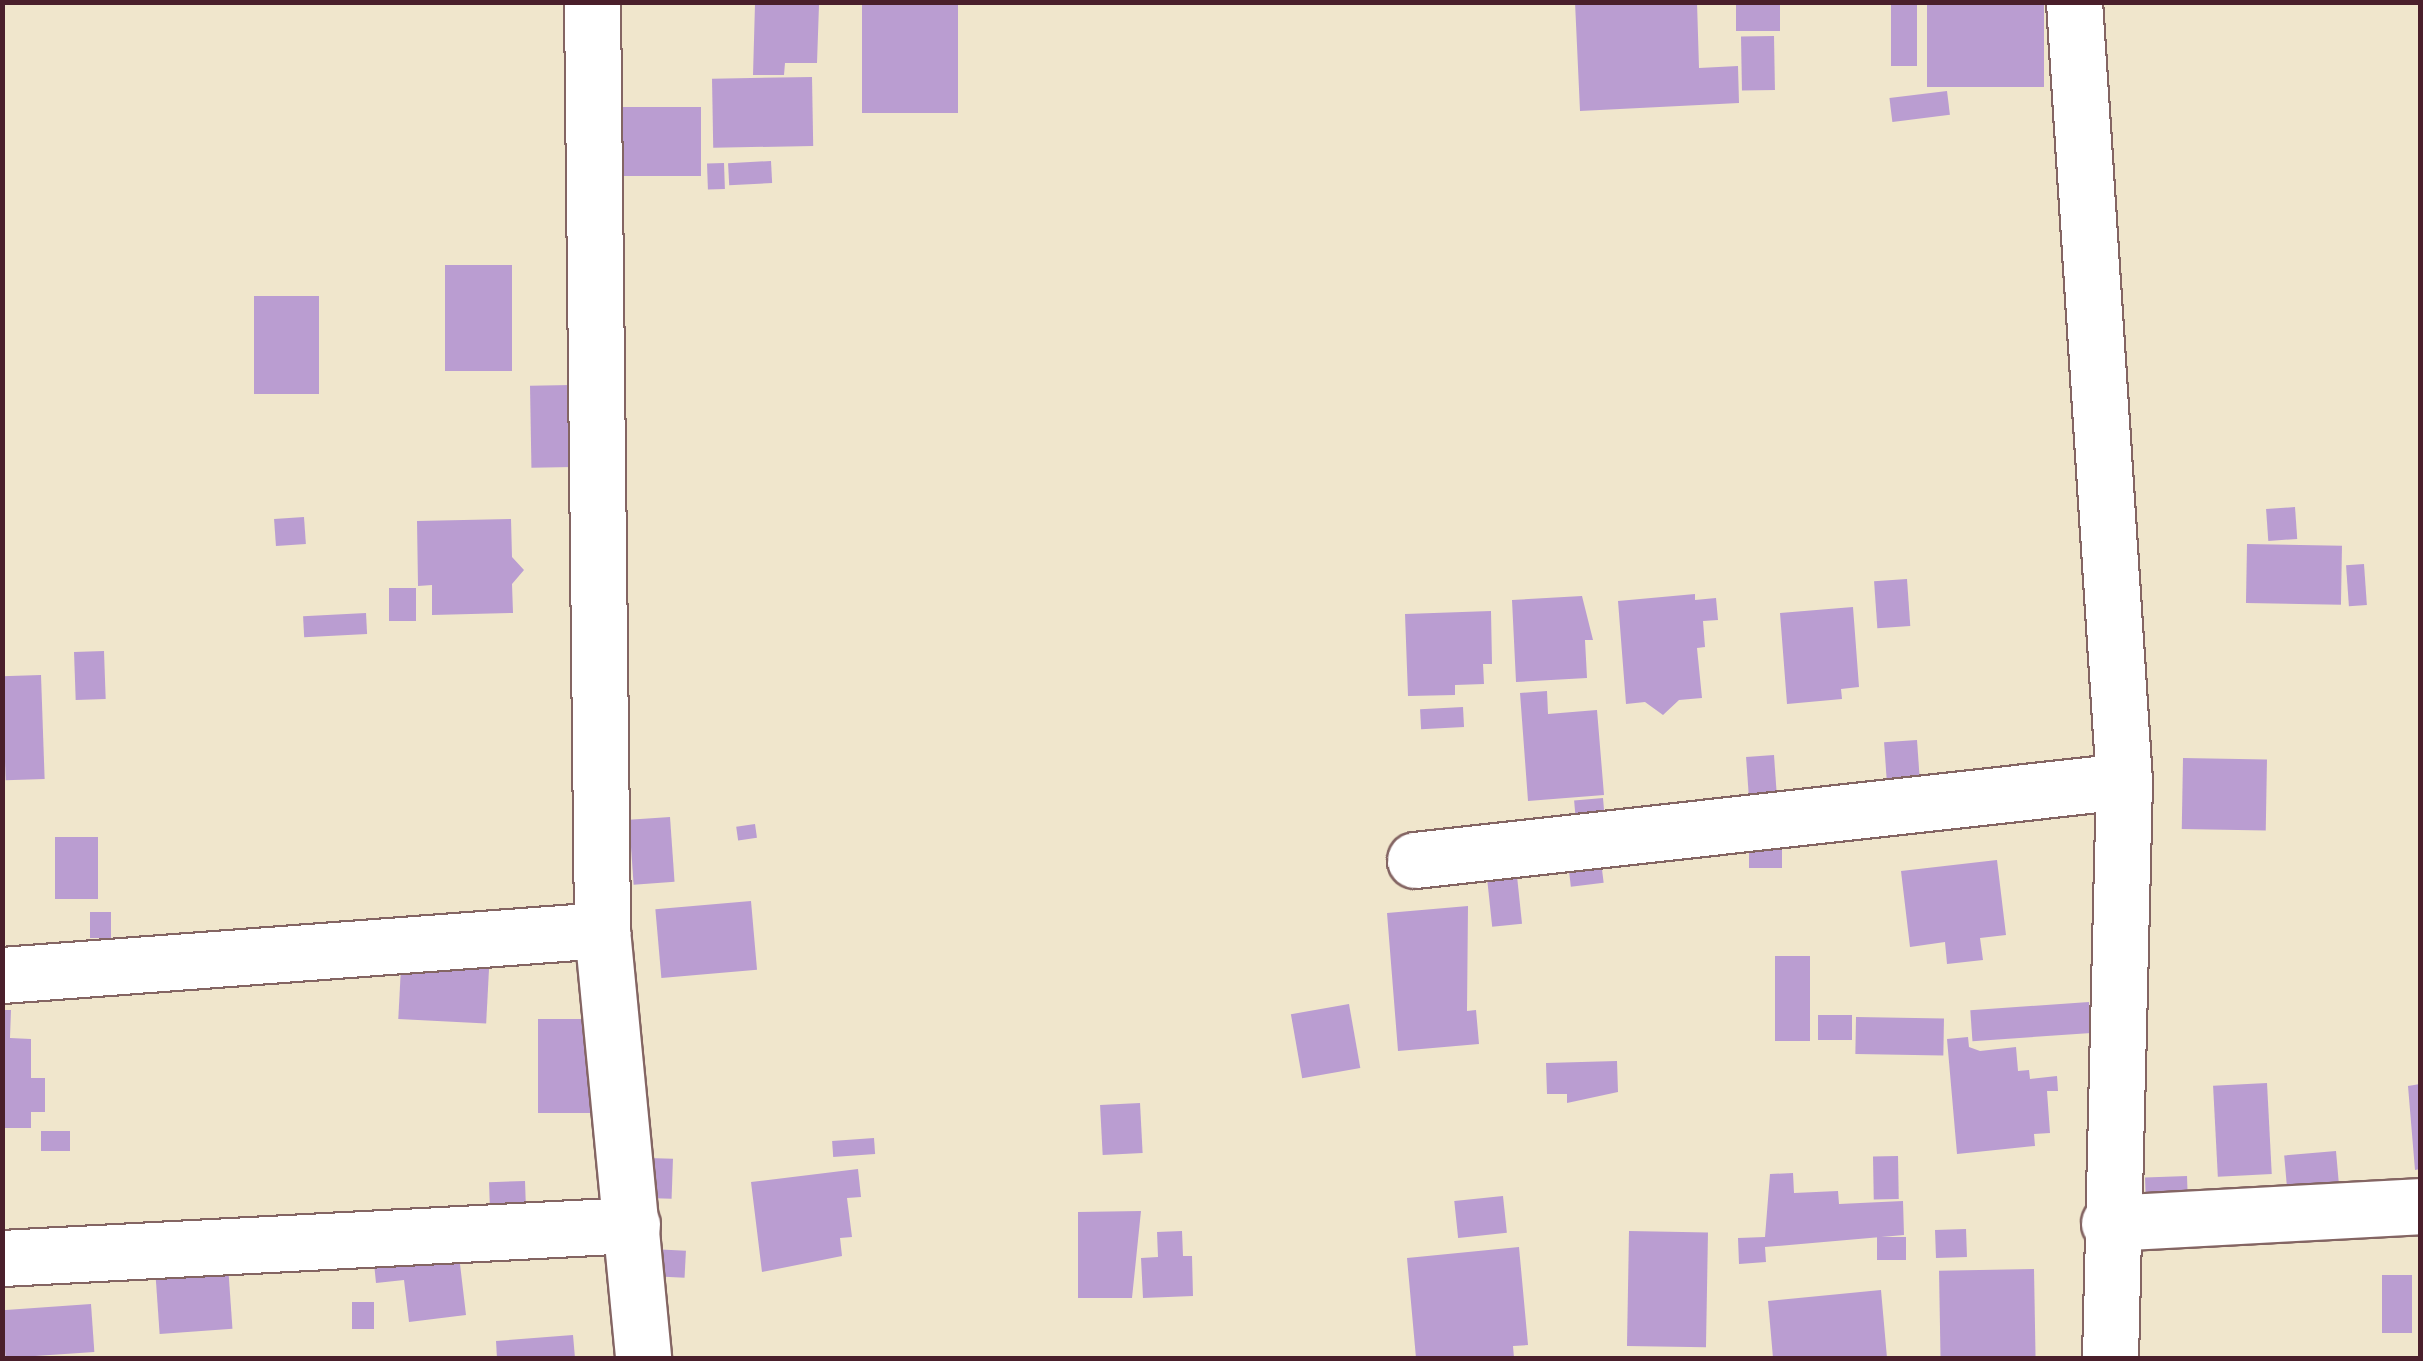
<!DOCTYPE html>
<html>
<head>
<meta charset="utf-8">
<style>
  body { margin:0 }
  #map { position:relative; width:2423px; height:1361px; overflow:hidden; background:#f0e6cc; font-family:"Libre Bodoni",serif }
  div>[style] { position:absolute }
  .building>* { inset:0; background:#ba9dd1; transform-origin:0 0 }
  .roads { filter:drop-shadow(2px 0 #846563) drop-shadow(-2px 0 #846563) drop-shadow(0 2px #846563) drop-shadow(0 -2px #846563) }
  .minor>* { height:55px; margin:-27.5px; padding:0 27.5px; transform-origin:27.5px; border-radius:27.5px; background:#fff }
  span { translate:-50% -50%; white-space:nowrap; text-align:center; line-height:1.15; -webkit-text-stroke:9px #f7f3e8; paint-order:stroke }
  .frame { position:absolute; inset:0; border:5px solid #4a1f2b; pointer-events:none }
</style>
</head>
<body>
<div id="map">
  <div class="building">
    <div style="left:862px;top:2px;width:96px;height:111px"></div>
    <div style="clip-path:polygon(1575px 2px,1697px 2px,1699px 68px,1738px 66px,1739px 103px,1580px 111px)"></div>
    <div style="left:1736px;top:2px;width:44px;height:29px"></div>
    <div style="left:1891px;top:2px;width:26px;height:64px"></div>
    <div style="left:1927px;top:2px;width:117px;height:85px"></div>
    <div style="clip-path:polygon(755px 4px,819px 5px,817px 63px,785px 63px,784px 75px,753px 75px)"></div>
    <div style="left:1774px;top:36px;width:54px;height:33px;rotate:89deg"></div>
    <div style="left:812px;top:77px;width:69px;height:100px;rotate:89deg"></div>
    <div style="left:1947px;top:91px;width:24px;height:58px;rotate:83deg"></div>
    <div style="left:701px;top:107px;width:69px;height:86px;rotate:90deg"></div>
    <div style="left:771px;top:161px;width:22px;height:43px;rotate:87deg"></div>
    <div style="left:724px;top:163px;width:26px;height:17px;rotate:88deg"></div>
    <div style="left:445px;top:265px;width:67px;height:106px"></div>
    <div style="left:254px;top:296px;width:65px;height:98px"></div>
    <div style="left:571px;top:385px;width:82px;height:41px;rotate:89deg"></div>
    <div style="left:2295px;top:507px;width:32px;height:29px;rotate:86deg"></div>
    <div style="left:304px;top:517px;width:27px;height:30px;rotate:86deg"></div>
    <div style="clip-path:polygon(511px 519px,512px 557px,524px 570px,512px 584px,513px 613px,432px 615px,432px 585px,418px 586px,417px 521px)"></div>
    <div style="left:2247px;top:544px;width:95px;height:59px;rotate:1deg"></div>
    <div style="left:2364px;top:564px;width:41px;height:18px;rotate:86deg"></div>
    <div style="left:1907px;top:579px;width:47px;height:33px;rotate:86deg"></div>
    <div style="left:389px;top:588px;width:27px;height:33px"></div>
    <div style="clip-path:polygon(1695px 594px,1695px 600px,1716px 598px,1718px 620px,1703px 621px,1705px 647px,1697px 648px,1702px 698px,1679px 700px,1663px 715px,1645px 702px,1626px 704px,1618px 601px)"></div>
    <div style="clip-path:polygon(1582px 596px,1593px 640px,1585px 640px,1587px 678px,1516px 682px,1512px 600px)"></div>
    <div style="clip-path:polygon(1853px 607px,1859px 687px,1841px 689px,1842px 699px,1787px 704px,1780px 613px)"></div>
    <div style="clip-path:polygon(1491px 611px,1492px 664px,1483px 664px,1484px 684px,1455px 685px,1455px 695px,1408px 696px,1405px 614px)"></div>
    <div style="left:366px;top:613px;width:21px;height:63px;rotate:87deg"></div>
    <div style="left:104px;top:651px;width:48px;height:30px;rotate:88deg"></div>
    <div style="left:41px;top:675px;width:104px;height:39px;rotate:88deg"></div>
    <div style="clip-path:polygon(1547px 691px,1548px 714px,1597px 710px,1604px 795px,1528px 801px,1520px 693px)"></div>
    <div style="left:1463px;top:707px;width:20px;height:43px;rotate:87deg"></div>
    <div style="left:1917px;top:740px;width:43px;height:33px;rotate:86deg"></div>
    <div style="left:1774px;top:755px;width:40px;height:28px;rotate:86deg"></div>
    <div style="left:2183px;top:758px;width:84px;height:71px;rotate:1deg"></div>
    <div style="left:1603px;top:798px;width:22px;height:29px;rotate:85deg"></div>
    <div style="left:670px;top:817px;width:65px;height:41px;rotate:86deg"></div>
    <div style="left:755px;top:824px;width:14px;height:19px;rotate:82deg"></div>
    <div style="left:1749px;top:826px;width:33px;height:42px"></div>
    <div style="left:55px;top:837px;width:43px;height:62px"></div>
    <div style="left:1599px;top:845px;width:38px;height:33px;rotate:83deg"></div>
    <div style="clip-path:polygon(1997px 860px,2006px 935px,1980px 938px,1983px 960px,1947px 964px,1945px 942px,1910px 947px,1901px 871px)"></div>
    <div style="left:1517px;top:876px;width:48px;height:30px;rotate:84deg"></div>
    <div style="left:751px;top:901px;width:69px;height:96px;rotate:85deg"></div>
    <div style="clip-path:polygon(1468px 906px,1467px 1011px,1476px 1010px,1479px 1044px,1398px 1051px,1387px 913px)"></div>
    <div style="left:90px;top:912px;width:21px;height:26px"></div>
    <div style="left:402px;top:948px;width:88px;height:71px;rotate:3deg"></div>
    <div style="left:1775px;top:956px;width:35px;height:85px"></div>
    <div style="left:2089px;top:1002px;width:31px;height:119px;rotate:86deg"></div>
    <div style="left:1349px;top:1004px;width:65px;height:59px;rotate:80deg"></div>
    <div style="clip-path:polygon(2px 1010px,11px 1010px,10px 1038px,31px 1039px,31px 1078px,45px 1078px,45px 1112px,31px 1112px,31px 1128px,2px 1128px)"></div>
    <div style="left:1818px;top:1015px;width:34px;height:25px"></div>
    <div style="left:1856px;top:1017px;width:88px;height:37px;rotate:1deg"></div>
    <div style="left:538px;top:1019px;width:61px;height:94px"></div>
    <div style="clip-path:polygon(1968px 1037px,1969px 1047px,1980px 1051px,2016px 1047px,2018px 1071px,2029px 1070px,2030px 1079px,2057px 1076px,2058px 1091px,2047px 1091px,2050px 1133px,2034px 1134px,2035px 1146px,1957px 1154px,1947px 1039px)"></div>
    <div style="clip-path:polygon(1617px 1061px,1618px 1092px,1567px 1103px,1567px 1094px,1547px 1094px,1546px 1063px)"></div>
    <div style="left:2267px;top:1083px;width:91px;height:54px;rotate:87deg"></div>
    <div style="clip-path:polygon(2420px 1084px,2420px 1169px,2415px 1170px,2408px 1086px)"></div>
    <div style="left:1140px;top:1103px;width:50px;height:40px;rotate:87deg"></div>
    <div style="left:41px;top:1131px;width:29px;height:20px"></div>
    <div style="left:874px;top:1138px;width:16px;height:42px;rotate:86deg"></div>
    <div style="left:2336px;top:1151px;width:49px;height:52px;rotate:85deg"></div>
    <div style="left:1898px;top:1156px;width:43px;height:25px;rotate:89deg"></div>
    <div style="left:648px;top:1158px;width:25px;height:40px;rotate:2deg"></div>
    <div style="clip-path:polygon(858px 1169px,861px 1197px,847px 1198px,852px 1237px,840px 1238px,842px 1256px,762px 1272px,751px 1182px)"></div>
    <div style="clip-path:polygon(1793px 1173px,1794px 1193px,1838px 1191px,1839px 1204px,1903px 1201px,1904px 1235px,1765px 1247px,1766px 1262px,1739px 1264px,1738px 1238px,1765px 1237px,1770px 1174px)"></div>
    <div style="left:2187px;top:1176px;width:31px;height:42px;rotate:88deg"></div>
    <div style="left:525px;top:1181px;width:28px;height:36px;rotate:88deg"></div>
    <div style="left:1503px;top:1196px;width:37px;height:49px;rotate:84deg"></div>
    <div style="clip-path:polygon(1141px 1211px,1132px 1298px,1078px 1298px,1078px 1212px)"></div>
    <div style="left:1966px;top:1229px;width:28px;height:31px;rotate:88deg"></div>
    <div style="clip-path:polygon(1182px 1231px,1183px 1256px,1192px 1256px,1193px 1296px,1143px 1298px,1141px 1258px,1158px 1257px,1157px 1232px)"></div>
    <div style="left:1629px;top:1231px;width:79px;height:115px;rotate:1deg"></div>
    <div style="left:1906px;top:1237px;width:23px;height:29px;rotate:90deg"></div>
    <div style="clip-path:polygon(468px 1241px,470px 1263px,460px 1264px,466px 1315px,409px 1322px,404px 1280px,376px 1283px,373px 1253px)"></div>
    <div style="clip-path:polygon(1519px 1247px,1528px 1345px,1513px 1346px,1514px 1358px,1416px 1358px,1407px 1258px)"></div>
    <div style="left:651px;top:1249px;width:35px;height:27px;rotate:3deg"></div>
    <div style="left:228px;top:1265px;width:64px;height:73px;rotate:86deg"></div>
    <div style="left:2034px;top:1269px;width:89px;height:95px;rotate:89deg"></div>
    <div style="left:2382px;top:1275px;width:30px;height:58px"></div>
    <div style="clip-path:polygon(1881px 1290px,1887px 1358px,1773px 1358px,1768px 1301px)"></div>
    <div style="left:352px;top:1302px;width:22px;height:27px"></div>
    <div style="left:91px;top:1304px;width:48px;height:89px;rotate:86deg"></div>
    <div style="clip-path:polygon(573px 1335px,575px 1358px,497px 1358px,496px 1341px)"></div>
  </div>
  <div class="roads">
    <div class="minor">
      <div style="left:592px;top:2px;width:928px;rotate:89.38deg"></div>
      <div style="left:2074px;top:2px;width:781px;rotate:86.33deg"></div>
      <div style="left:2124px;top:781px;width:577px;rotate:91.39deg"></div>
      <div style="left:1415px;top:860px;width:713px;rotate:-6.36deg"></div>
      <div style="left:2px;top:975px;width:602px;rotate:-4.29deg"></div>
      <div style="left:602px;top:930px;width:430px;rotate:84.5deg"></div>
      <div style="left:2109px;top:1223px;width:311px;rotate:-3.1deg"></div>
      <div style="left:2px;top:1258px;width:631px;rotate:-3deg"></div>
    </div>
  </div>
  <div class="frame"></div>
</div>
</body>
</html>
